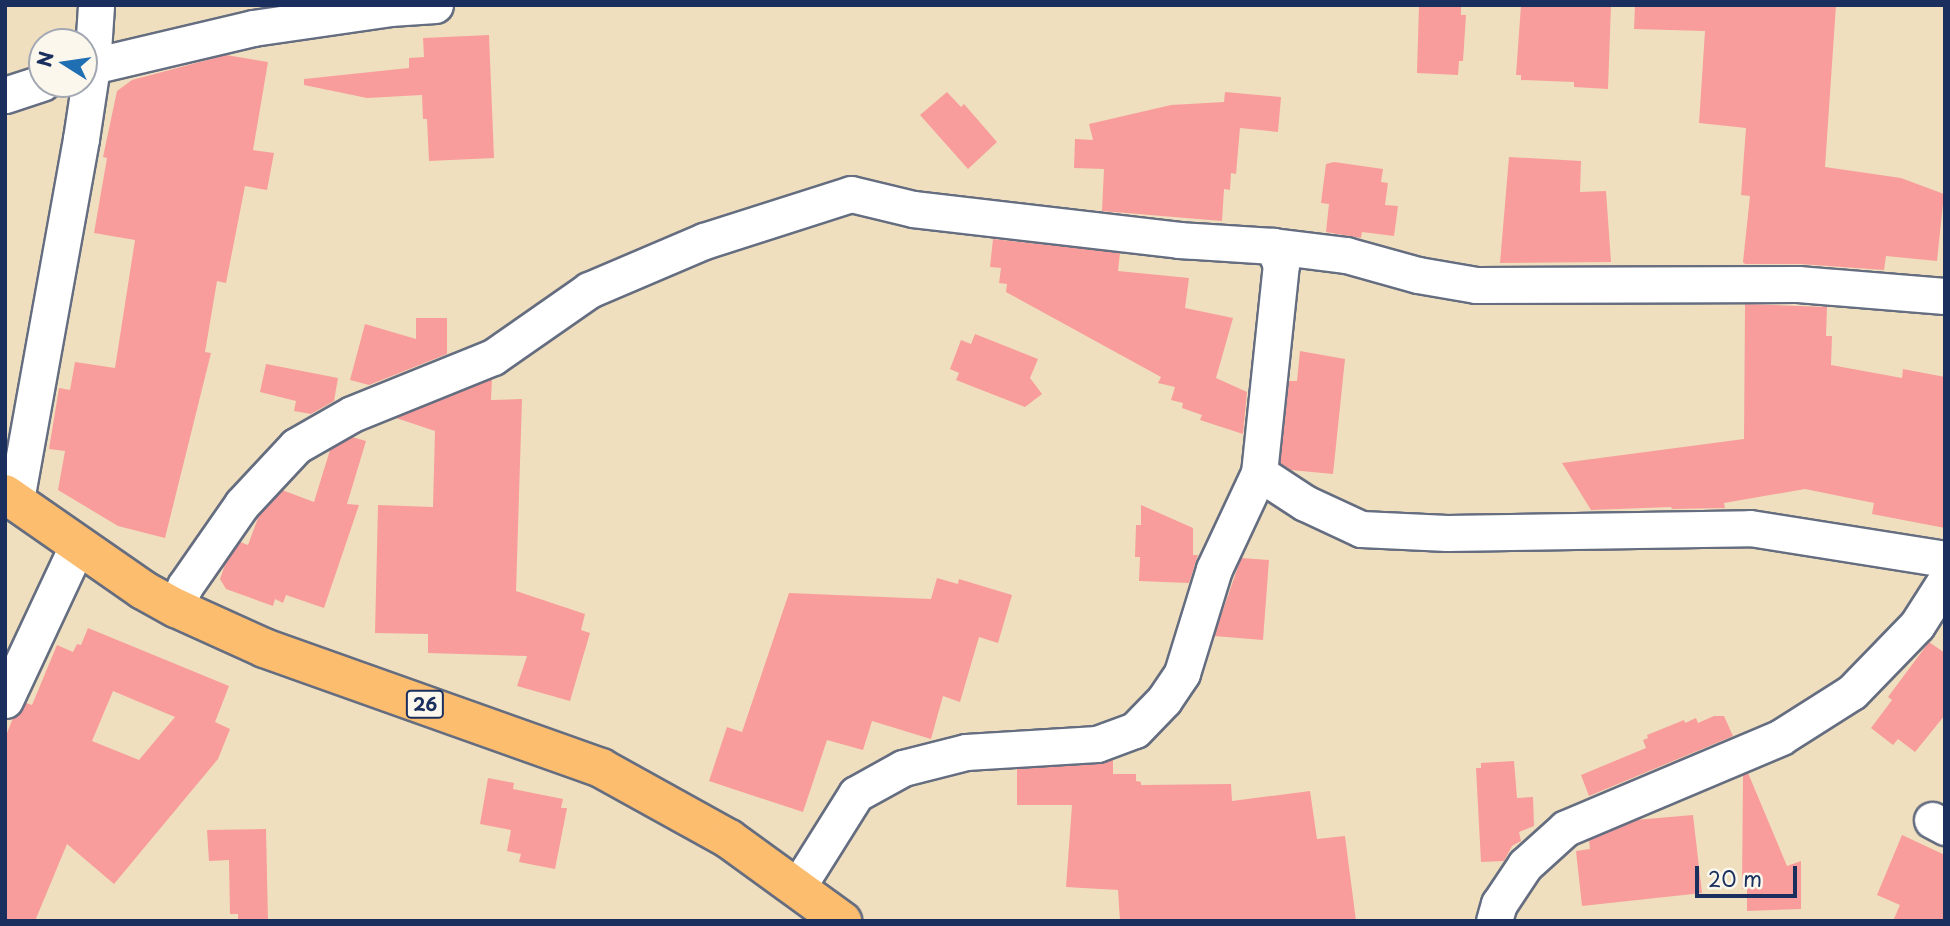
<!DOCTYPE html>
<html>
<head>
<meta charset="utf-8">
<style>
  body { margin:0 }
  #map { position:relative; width:1950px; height:926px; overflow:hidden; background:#efdfbe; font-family:"Playpen Sans",sans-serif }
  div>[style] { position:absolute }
  .building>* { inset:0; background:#f89d9b }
  .roads { filter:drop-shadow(2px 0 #656d80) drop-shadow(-2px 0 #656d80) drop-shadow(0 2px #656d80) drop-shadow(0 -2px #656d80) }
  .minor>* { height:35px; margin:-17.5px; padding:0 17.5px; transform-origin:17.5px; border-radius:17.5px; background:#fff }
  .major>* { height:38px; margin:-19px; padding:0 19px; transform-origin:19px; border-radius:19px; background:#fcbd6f }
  span { translate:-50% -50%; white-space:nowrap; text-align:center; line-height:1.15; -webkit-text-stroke:7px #fbf7ec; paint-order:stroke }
  .shield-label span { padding:2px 5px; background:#fbf7ec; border:2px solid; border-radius:5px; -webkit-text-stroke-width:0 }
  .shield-label { font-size:18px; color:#1b2f5e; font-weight:700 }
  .frame { position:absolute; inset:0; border:7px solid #1b2f5e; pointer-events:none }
  .north { position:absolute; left:28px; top:28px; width:70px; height:70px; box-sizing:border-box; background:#fbf7ec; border:2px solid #a1a7b3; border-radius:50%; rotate:282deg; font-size:19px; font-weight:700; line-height:28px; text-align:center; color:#1b2f5e }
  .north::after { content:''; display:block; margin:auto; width:24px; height:32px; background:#1f6fb2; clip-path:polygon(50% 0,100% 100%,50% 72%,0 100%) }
  .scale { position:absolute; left:1695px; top:866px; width:102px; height:32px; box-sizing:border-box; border:4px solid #1b2f5e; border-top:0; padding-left:9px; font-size:21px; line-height:24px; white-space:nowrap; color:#1b2f5e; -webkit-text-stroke:5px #fbf7ec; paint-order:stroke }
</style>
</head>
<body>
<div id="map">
  <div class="building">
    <div style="clip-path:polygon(1419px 5px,1461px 5px,1461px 15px,1466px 15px,1463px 61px,1459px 61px,1458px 75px,1417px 73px)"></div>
    <div style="clip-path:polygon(1521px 5px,1611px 5px,1608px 89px,1574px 87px,1574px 82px,1521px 80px,1521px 75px,1516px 75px)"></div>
    <div style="clip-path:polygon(1635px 5px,1836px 5px,1825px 167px,1901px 178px,1944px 194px,1937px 261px,1886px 256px,1884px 270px,1800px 264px,1745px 264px,1743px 262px,1750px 196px,1741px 195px,1746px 128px,1699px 123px,1705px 31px,1634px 29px)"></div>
    <div style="clip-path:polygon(489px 35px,494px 158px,429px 161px,427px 119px,423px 119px,422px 95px,367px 98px,304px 85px,304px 79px,409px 68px,409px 58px,424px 57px,423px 38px)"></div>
    <div style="clip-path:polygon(226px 55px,268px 62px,253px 150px,274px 153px,267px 190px,245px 186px,226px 283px,217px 281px,205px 352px,211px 353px,165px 538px,118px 526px,58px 490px,65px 451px,49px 449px,59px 388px,70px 390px,75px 362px,115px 368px,135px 240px,94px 233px,107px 158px,103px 157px,117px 91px,132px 80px)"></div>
    <div style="clip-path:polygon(947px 92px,961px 107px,964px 104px,997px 142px,968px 169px,920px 115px)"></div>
    <div style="clip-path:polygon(1225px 92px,1281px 97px,1278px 132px,1240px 128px,1236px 174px,1231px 173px,1230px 190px,1224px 189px,1222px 221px,1102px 211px,1104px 169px,1074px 168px,1075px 139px,1093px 140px,1089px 124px,1171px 105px,1224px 102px)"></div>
    <div style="clip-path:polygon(1509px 157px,1581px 161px,1580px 192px,1606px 191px,1611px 262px,1500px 263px)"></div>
    <div style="clip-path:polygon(1334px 162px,1383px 169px,1381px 182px,1388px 183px,1385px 205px,1398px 206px,1394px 236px,1362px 232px,1361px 238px,1326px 232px,1329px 204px,1321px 203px,1326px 164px)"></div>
    <div style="clip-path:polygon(993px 239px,1120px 253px,1118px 271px,1189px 278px,1185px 308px,1233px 318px,1216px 378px,1247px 392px,1243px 434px,1200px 420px,1202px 415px,1182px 408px,1183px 403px,1171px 400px,1175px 387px,1158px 383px,1161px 377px,1006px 292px,1007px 284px,999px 283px,1001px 268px,990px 267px)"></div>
    <div style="clip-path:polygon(1745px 304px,1827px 307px,1826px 336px,1832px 336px,1831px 365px,1902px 378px,1903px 369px,1945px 377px,1945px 528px,1872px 514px,1874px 503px,1805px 489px,1724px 503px,1725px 508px,1672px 509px,1671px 507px,1591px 510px,1562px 463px,1744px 439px)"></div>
    <div style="clip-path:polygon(416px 318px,447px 318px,447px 354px,369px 385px,350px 380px,365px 324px,416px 339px)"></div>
    <div style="clip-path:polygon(975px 334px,1038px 359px,1030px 378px,1042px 394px,1025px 407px,956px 380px,959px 373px,950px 369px,961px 340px,971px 344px)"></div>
    <div style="clip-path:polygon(1300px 351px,1345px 359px,1333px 474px,1291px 470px,1280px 463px,1289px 381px,1297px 381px)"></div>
    <div style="clip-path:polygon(266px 364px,338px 378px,334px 401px,311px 414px,294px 411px,296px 401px,260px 392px)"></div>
    <div style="clip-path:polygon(492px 379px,491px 400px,522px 399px,516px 591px,585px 614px,581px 630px,590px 633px,570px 701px,517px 686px,527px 656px,428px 653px,428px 634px,375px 633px,378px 505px,433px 507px,435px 431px,396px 418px)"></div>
    <div style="clip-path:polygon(352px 437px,366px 441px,347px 504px,359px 505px,324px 608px,286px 595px,283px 603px,275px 599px,273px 606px,226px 589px,220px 579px,226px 562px,240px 542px,248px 545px,259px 515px,282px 490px,314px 502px,330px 450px)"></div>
    <div style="clip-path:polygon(1141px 505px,1193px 528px,1193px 555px,1198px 555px,1189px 583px,1139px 581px,1140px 557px,1135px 557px,1136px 525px,1141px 525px)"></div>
    <div style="clip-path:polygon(1241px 558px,1269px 560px,1263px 640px,1214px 636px)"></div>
    <div style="clip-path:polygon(937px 578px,958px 584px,959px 579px,1012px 595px,998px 643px,979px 637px,960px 702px,943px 696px,931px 739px,872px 721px,863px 750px,827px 740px,803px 812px,709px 781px,727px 727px,742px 732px,789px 593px,931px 599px)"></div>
    <div style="clip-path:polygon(evenodd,88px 628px,229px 686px,215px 722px,230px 729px,218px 759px,114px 884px,67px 844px,35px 921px,5px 921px,5px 738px,13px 718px,26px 703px,32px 705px,57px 645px,73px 652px,77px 644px,81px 645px,88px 628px,113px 691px,175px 717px,139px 760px,92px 741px,113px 691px)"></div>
    <div style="clip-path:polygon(1929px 642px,1945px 653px,1945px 715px,1915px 752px,1898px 739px,1893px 745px,1871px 728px,1892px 700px,1888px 697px)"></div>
    <div style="clip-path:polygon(1714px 716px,1724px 716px,1733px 736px,1589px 796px,1581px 775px,1646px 748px,1643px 740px,1648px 738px,1647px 735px,1684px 720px,1685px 723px,1696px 718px,1698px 723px)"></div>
    <div style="clip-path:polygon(1113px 759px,1113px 774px,1136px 774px,1136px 781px,1141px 782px,1141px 785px,1231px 784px,1232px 801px,1310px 791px,1317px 839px,1345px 836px,1356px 921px,1120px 921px,1118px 890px,1066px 887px,1072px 805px,1017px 805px,1017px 769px,1098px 764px)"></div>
    <div style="clip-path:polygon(1514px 761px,1517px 798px,1533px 797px,1534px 826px,1519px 832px,1521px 841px,1512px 846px,1504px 861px,1481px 862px,1476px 768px,1481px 768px,1481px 763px)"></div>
    <div style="clip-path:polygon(1748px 773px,1787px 866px,1801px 861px,1801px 909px,1747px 911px,1747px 888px,1742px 889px,1743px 775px)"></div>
    <div style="clip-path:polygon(488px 778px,514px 783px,513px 789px,563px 799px,561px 808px,567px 808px,555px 869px,519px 862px,521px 854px,507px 851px,511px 830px,480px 824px)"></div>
    <div style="clip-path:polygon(1693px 815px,1702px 893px,1582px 906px,1576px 851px,1590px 849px,1589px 840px,1635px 820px)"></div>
    <div style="clip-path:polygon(266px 829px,268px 921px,238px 921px,238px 914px,230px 914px,229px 860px,209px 861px,207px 830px)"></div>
    <div style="clip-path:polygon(1902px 835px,1945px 855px,1945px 921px,1893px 921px,1900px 905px,1877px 895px)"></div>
  </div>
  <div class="roads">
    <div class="minor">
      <div style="left:84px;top:68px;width:174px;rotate:-13.3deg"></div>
      <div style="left:253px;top:28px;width:138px;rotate:-8.3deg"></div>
      <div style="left:390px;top:8px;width:45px;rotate:-3.8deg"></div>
      <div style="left:5px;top:95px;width:39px;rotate:-18deg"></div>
      <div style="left:1259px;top:473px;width:55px;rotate:33.1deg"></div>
      <div style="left:1305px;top:503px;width:62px;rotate:24.9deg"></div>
      <div style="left:1361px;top:529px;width:86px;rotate:2.7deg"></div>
      <div style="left:1447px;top:533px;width:303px;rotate:-0.9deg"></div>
      <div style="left:1750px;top:528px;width:197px;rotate:9deg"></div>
      <div style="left:16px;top:500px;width:367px;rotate:-79.8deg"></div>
      <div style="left:81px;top:139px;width:74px;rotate:-81.4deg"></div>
      <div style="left:92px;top:66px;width:61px;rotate:-86.2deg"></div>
      <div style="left:176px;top:608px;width:24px;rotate:-68deg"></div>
      <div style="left:185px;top:586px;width:100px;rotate:-55.2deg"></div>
      <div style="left:242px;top:504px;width:79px;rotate:-47deg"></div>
      <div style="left:296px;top:446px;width:64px;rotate:-29.7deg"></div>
      <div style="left:352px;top:414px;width:152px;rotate:-22deg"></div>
      <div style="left:493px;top:357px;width:117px;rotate:-34.9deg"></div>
      <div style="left:589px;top:290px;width:125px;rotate:-23.1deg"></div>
      <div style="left:704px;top:241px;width:154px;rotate:-17.7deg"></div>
      <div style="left:851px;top:194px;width:64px;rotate:13.6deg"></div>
      <div style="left:913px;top:209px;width:268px;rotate:6.6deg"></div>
      <div style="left:1179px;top:240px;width:94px;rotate:3.7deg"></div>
      <div style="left:1273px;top:246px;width:74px;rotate:7deg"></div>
      <div style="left:1346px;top:255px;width:75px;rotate:15.5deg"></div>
      <div style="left:1418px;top:275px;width:59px;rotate:9.8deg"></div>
      <div style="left:1476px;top:285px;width:322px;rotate:-0.2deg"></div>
      <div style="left:1798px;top:284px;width:147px;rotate:4.7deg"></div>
      <div style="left:5px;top:700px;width:172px;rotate:-64.9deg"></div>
      <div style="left:1932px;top:820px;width:15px;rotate:28deg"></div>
      <div style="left:797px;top:888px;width:111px;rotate:-57.9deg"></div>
      <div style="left:856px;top:794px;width:54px;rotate:-29deg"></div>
      <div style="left:903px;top:768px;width:65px;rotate:-14.3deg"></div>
      <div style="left:966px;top:752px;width:131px;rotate:-3.5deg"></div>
      <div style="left:1097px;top:744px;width:40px;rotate:-20.2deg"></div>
      <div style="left:1135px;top:730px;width:42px;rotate:-46deg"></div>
      <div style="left:1164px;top:700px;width:32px;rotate:-56deg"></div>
      <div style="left:1182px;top:673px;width:109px;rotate:-72.9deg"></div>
      <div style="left:1214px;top:569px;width:106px;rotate:-64.9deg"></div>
      <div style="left:1259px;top:473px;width:209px;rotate:-84deg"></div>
      <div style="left:1281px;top:265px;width:21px;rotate:-113deg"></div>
      <div style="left:1494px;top:921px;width:18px;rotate:-74deg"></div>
      <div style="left:1499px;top:904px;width:47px;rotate:-56.3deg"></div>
      <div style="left:1525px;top:865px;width:55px;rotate:-42.1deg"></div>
      <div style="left:1566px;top:828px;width:233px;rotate:-22.9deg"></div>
      <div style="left:1781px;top:737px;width:84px;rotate:-32.4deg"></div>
      <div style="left:1852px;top:692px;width:93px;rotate:-45.9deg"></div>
      <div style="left:1917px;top:625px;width:52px;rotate:-57.5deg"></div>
    </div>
    <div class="major">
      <div style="left:5px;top:494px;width:168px;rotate:34.8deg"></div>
      <div style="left:143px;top:590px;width:38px;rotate:29deg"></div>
      <div style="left:176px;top:608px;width:97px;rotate:24.4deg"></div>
      <div style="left:264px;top:648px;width:358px;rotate:19.6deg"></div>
      <div style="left:601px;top:768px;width:146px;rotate:29deg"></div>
      <div style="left:729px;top:839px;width:140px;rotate:36deg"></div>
    </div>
  </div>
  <div class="shield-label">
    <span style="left:425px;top:704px">26</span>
  </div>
  <div class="frame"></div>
  <div class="north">N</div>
  <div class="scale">20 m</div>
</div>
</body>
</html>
